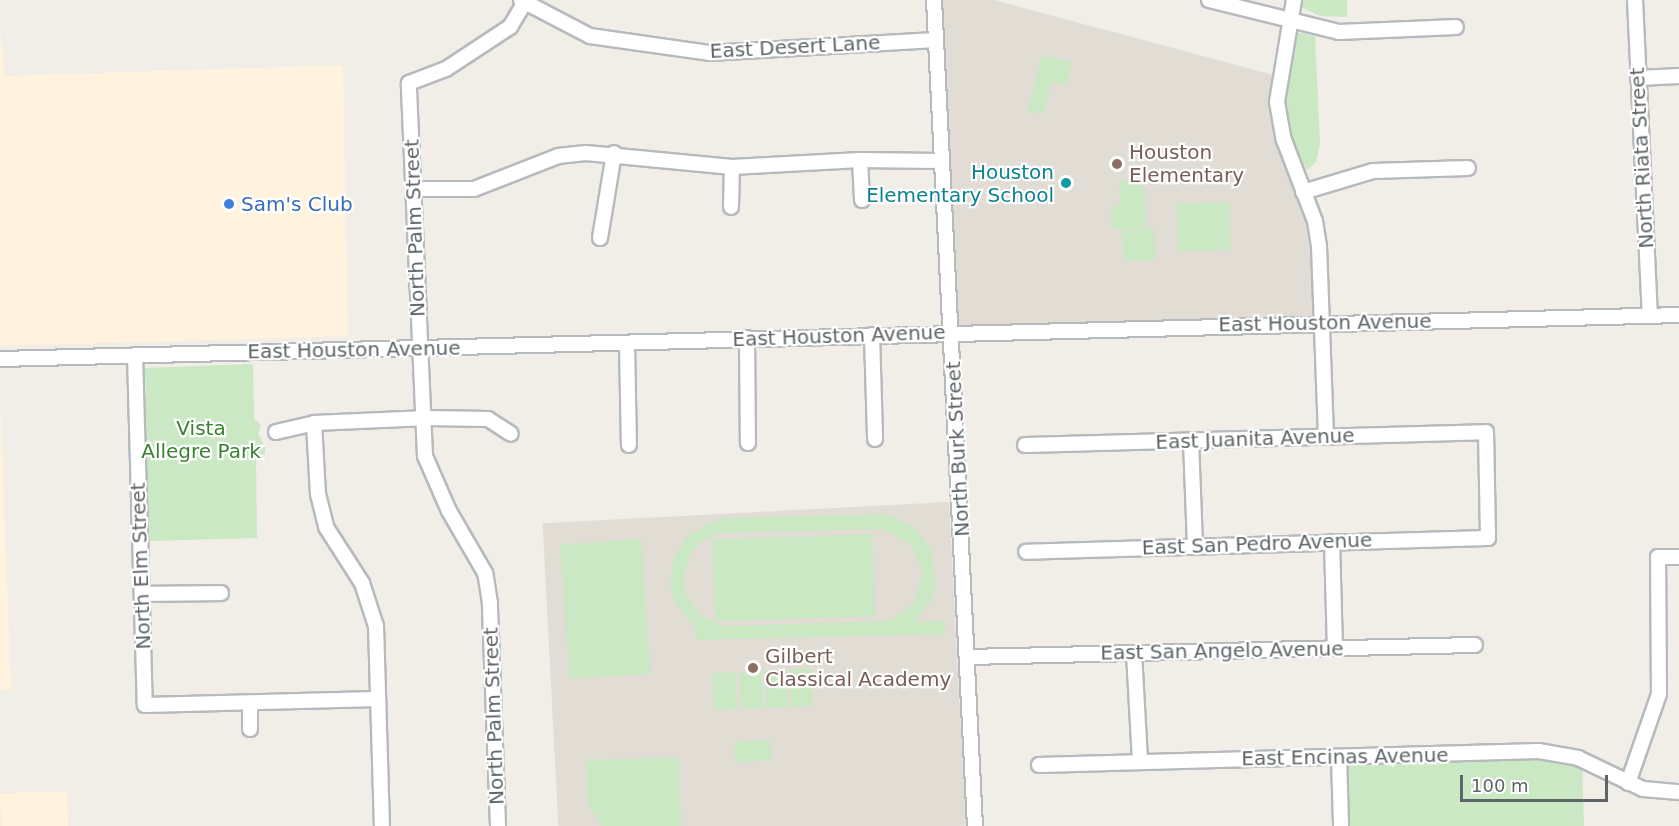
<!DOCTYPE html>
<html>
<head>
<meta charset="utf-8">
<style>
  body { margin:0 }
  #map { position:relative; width:1679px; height:826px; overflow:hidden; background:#f1ede7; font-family:"DejaVu Sans",sans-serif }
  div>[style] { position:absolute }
  .commercial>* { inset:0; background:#fff2de; transform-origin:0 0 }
  .education>* { inset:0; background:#e1ddd5; transform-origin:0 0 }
  .green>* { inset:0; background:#c9e8c3; transform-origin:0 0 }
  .roads { filter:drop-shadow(2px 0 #b7babd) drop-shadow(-2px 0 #b7babd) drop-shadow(0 2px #b7babd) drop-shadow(0 -2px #b7babd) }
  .minor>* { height:14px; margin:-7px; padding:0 7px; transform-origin:7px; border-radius:7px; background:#fff }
  .dots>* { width:16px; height:16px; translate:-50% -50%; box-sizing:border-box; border:3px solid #fff; border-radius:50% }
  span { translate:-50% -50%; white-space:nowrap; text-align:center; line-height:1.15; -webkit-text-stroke:4.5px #fff; paint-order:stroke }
  .street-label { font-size:20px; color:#5e6467 }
  .education-label { font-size:20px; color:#785e54 }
  .left { translate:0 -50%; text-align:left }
  .culture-label { font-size:20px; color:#0d838f }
  .right { translate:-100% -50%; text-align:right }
  .shop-label { font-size:20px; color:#366cbe }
  .park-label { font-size:20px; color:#3a8232 }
  .scale { position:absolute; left:1460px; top:775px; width:148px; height:27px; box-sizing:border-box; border:3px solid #5e6467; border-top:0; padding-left:8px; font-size:18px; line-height:21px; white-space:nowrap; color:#5e6467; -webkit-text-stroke:4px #fff; paint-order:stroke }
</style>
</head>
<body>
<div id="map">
  <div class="commercial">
    <div style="clip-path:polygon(0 29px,5px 76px,343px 65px,348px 336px,0 346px)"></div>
    <div style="clip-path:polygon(0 395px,11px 689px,0 690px)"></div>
    <div style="left:67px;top:791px;width:35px;height:67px;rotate:88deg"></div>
  </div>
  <div class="education">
    <div style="clip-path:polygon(934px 0,994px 0,1281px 77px,1277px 102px,1315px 221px,1322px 324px,952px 332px)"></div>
    <div style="left:949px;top:502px;width:324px;height:407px;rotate:87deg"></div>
  </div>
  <div class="green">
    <div style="clip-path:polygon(1302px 0,1347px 0,1347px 17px,1320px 16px,1301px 7px)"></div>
    <div style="clip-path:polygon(1291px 31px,1315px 36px,1320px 143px,1316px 162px,1307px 170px,1294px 147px,1286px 103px)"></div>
    <div style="clip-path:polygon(1042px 55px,1072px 62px,1067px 85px,1051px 83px,1044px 113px,1027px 113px)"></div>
    <div style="clip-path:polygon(1144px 180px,1146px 228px,1111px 229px,1111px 208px,1120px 203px,1119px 181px)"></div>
    <div style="left:1230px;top:202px;width:48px;height:53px;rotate:89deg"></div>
    <div style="left:1154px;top:229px;width:31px;height:32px;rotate:88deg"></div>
    <div style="clip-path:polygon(253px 364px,254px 419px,261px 425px,258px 433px,265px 447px,265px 454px,256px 455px,257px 538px,148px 541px,145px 368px)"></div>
    <div style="clip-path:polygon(evenodd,885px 514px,912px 526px,931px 548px,936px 584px,931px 601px,915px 622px,945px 621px,945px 634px,696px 640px,695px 628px,674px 601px,670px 584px,673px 559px,687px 537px,708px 523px,726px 518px,885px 514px,882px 529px,911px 544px,923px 573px,914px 603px,889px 621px,722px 626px,700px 615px,686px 594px,684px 577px,690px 555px,699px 543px,720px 533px,882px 529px)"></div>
    <div style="left:872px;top:534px;width:82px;height:160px;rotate:88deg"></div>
    <div style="left:641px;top:539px;width:135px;height:81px;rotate:86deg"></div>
    <div style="left:811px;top:668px;width:38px;height:22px;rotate:87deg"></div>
    <div style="left:786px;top:669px;width:38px;height:22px;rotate:87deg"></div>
    <div style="left:761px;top:671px;width:37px;height:22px;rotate:87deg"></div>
    <div style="left:735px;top:672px;width:37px;height:23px;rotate:87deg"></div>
    <div style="left:770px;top:740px;width:20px;height:36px;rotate:87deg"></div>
    <div style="clip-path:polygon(1540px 755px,1582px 765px,1584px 826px,1350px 826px,1348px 767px,1354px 760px)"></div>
    <div style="clip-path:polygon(675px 758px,679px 761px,681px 826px,602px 826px,588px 804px,586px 760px)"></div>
  </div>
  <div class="roads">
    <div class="minor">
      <div style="left:521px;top:0;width:78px;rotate:27.6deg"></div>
      <div style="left:590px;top:36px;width:120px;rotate:8.1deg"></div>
      <div style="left:709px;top:53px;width:227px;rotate:-3.3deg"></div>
      <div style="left:934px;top:0;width:827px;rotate:87.16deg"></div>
      <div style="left:1209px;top:0;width:134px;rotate:13.8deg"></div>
      <div style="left:1339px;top:32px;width:117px;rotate:-2.4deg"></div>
      <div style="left:1294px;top:0;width:103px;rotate:99.5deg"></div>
      <div style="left:1277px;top:102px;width:39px;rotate:80deg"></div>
      <div style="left:1284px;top:140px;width:87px;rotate:69.1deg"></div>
      <div style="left:1315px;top:221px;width:25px;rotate:81deg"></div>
      <div style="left:1319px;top:246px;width:190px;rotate:87.9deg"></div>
      <div style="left:1635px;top:0;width:316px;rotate:87.3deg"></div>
      <div style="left:1638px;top:78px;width:41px;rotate:-2.8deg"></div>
      <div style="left:860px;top:160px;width:40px;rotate:87.1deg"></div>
      <div style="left:414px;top:189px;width:60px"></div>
      <div style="left:474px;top:189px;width:90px;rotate:-21.4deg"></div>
      <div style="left:558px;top:156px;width:28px;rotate:-6deg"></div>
      <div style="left:586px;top:153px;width:147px;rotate:5.5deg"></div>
      <div style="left:732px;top:167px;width:128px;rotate:-3.1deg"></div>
      <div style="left:860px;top:160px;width:82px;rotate:0.7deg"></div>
      <div style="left:1303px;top:192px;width:73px;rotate:-16.7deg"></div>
      <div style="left:1373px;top:171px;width:95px;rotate:-1.8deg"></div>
      <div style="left:731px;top:207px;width:40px;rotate:-88.6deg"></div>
      <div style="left:600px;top:238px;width:86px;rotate:-80.6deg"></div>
      <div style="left:872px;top:335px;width:104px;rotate:88.3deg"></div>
      <div style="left:747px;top:338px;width:105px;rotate:89.5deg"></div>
      <div style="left:627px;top:344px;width:101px;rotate:88.9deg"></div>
      <div style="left:135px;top:355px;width:350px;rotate:88.4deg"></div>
      <div style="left:145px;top:705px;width:232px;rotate:-1.5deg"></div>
      <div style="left:0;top:359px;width:1680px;rotate:-1.5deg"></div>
      <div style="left:314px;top:423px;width:71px;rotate:86.8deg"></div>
      <div style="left:318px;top:494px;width:34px;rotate:76deg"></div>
      <div style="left:326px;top:527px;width:67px;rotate:57.3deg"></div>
      <div style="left:362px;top:583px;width:45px;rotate:72deg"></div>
      <div style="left:376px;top:626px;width:200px;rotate:88.3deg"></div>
      <div style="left:276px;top:432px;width:39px;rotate:-13deg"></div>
      <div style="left:314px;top:423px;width:114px;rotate:-2.5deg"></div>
      <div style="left:428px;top:418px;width:60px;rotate:1deg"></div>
      <div style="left:488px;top:419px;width:27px;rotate:33deg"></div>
      <div style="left:1191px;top:441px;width:106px;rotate:87.8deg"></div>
      <div style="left:1025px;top:445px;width:461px;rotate:-1.6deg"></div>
      <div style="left:1486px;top:432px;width:106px;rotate:88.9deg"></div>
      <div style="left:1488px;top:538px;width:462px;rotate:178.3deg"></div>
      <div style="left:1332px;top:542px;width:106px;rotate:88.4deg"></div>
      <div style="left:143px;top:594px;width:78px;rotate:-0.7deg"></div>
      <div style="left:1134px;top:653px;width:109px;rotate:86.8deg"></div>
      <div style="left:968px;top:657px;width:507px;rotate:-1.36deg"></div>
      <div style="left:250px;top:729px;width:26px;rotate:-90deg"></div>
      <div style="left:1339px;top:757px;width:69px;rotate:88.3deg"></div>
      <div style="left:1039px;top:765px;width:500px;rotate:-1.6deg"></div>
      <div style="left:1539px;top:751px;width:40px;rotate:10deg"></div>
      <div style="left:1578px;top:758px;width:72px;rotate:25.5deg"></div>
      <div style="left:1643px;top:789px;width:36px;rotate:5deg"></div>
      <div style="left:1628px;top:783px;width:94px;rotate:-70.8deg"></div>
      <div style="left:1659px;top:694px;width:137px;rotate:-90.4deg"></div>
      <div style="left:1658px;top:557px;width:21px"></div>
      <div style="left:498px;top:826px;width:223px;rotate:-92.1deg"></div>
      <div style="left:490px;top:603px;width:30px;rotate:-99deg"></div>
      <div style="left:485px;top:573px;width:72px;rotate:-120.1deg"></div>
      <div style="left:449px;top:511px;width:60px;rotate:-113.6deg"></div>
      <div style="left:425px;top:456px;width:373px;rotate:-92.5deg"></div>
      <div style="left:409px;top:83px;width:40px;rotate:-21deg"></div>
      <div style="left:446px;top:69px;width:77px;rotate:-33.3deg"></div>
      <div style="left:510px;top:27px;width:31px;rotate:-59deg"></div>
    </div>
  </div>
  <div class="dots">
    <div style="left:1117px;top:164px;background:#8d6e63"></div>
    <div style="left:1066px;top:183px;background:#0f9aa8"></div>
    <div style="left:229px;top:204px;background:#3f7fe0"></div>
    <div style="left:753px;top:668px;background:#8d6e63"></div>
  </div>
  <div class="street-label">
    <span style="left:795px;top:47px;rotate:-3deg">East Desert Lane</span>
    <span style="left:1642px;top:158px;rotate:-93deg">North Riata Street</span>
    <span style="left:415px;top:228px;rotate:-92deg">North Palm Street</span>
    <span style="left:1325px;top:323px;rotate:-1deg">East Houston Avenue</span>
    <span style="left:839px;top:336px;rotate:-2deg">East Houston Avenue</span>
    <span style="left:354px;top:350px;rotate:-1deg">East Houston Avenue</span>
    <span style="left:1255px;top:439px;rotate:-2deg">East Juanita Avenue</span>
    <span style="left:958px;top:449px;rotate:-93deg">North Burk Street</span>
    <span style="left:1257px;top:544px;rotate:-2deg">East San Pedro Avenue</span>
    <span style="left:141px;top:566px;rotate:-92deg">North Elm Street</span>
    <span style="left:1222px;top:651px;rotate:-1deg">East San Angelo Avenue</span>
    <span style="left:494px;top:716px;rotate:-92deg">North Palm Street</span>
    <span style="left:1345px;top:757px;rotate:-1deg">East Encinas Avenue</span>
  </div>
  <div class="education-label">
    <span class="left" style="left:1129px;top:164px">Houston<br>Elementary</span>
    <span class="left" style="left:765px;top:668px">Gilbert<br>Classical Academy</span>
  </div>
  <div class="culture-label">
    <span class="right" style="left:1054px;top:184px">Houston<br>Elementary School</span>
  </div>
  <div class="shop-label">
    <span class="left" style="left:241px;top:204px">Sam's Club</span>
  </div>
  <div class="park-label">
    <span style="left:201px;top:440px">Vista<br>Allegre Park</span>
  </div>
  <div class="scale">100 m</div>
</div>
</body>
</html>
